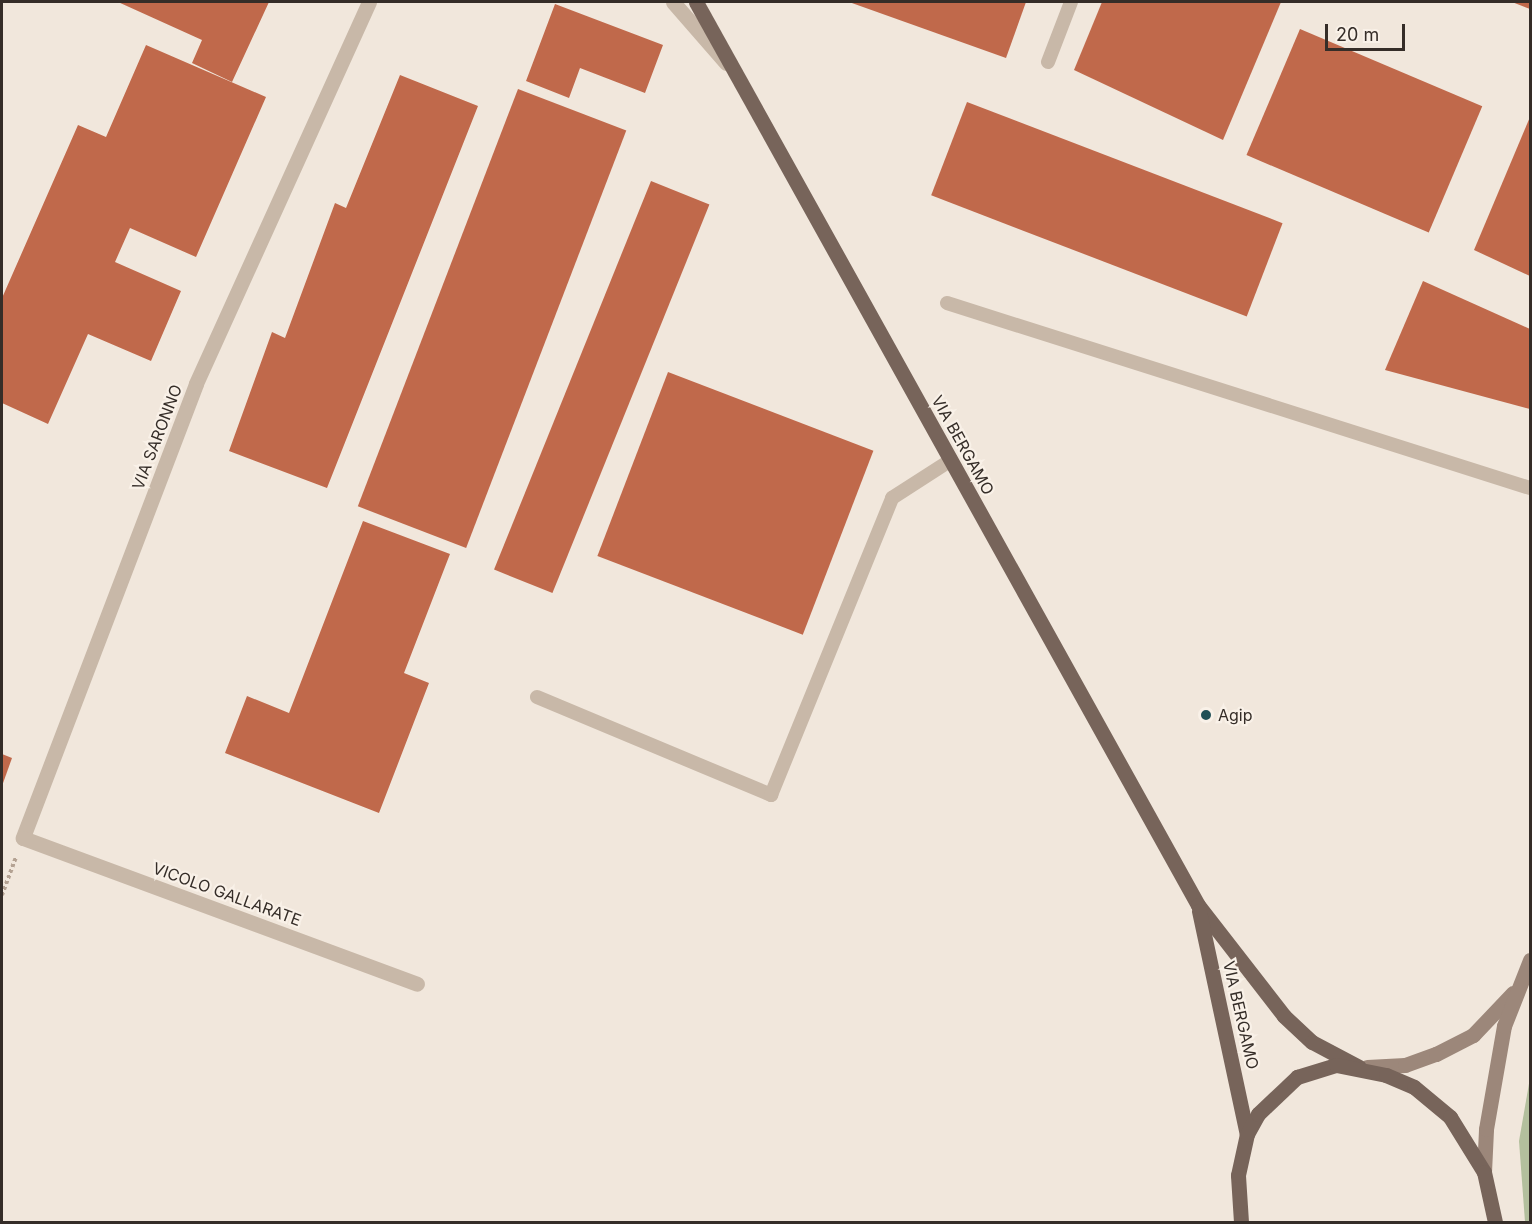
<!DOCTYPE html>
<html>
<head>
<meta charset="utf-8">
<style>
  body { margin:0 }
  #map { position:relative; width:1532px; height:1224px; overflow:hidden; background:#f1e7dc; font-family:Inter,sans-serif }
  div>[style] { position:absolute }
  .green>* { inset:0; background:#b3bf9d }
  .building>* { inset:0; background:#c0694b; transform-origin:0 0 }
  .path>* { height:4px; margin-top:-2px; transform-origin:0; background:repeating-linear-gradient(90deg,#b4a293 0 3px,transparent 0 6px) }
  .lane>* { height:14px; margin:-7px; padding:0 7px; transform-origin:7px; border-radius:7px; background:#c8b8a8 }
  .street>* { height:15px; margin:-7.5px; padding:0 7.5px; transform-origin:7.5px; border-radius:7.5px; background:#c8b8a8 }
  .secondary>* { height:15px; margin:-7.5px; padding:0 7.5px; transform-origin:7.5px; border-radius:7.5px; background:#9c877a }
  .primary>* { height:15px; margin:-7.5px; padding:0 7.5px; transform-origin:7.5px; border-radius:7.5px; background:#77645a }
  .dots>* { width:16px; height:16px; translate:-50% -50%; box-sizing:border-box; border:3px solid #f9f1e8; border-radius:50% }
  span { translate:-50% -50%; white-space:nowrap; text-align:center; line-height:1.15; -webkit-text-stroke:4.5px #f9f1e8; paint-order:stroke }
  .street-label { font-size:16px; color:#352d28 }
  .poi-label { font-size:16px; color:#352d28 }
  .left { translate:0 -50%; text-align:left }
  .frame { position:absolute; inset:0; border:3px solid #352d28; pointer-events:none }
  .scale { position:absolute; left:1325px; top:24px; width:80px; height:27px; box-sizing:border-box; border:3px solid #352d28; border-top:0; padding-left:8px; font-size:18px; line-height:21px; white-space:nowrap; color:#352d28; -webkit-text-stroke:4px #f9f1e8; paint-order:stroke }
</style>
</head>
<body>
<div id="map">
  <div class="green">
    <div style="clip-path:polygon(1530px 1078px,1530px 1222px,1525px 1222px,1519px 1141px)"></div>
  </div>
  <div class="building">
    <div style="clip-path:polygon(118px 2px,269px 2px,232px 82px,192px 63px,202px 40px)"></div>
    <div style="clip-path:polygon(849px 2px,1026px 2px,1006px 58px)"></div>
    <div style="clip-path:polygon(1102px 2px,1281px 2px,1223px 140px,1074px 70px)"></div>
    <div style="clip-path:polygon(1512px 2px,1530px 2px,1530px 9px)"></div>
    <div style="clip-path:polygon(555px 4px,663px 45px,645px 93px,580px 68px,569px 98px,526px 81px)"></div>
    <div style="left:1300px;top:29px;width:198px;height:137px;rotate:23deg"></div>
    <div style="clip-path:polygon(146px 45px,266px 97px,196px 257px,130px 228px,115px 262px,181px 291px,151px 361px,88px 334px,48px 424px,2px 403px,2px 298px,78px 125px,106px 137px)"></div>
    <div style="clip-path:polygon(400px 75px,478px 106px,327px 488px,229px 451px,272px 332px,285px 338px,335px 203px,346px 208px)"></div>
    <div style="left:518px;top:89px;width:116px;height:447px;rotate:21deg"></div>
    <div style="left:967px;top:102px;width:338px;height:100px;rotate:21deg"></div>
    <div style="clip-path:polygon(1530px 117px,1530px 276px,1474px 250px)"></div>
    <div style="left:651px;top:181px;width:63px;height:419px;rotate:22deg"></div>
    <div style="clip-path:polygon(1423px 281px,1530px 329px,1530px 409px,1385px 370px)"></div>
    <div style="left:668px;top:372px;width:220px;height:197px;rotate:21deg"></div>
    <div style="clip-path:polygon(363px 521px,450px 554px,404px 673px,429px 683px,379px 813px,225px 753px,247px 696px,289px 713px)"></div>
    <div style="clip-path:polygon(2px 754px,12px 758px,2px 786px)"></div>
  </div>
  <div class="path">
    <div style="left:2px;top:895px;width:40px;rotate:-69.8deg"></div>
  </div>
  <div class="lane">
    <div style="left:1048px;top:62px;width:64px;rotate:-69deg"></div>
    <div style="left:947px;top:303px;width:612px;rotate:17.61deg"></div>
    <div style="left:537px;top:697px;width:254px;rotate:22.7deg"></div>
    <div style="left:771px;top:795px;width:321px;rotate:-67.8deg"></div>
    <div style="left:892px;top:498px;width:70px;rotate:-32.8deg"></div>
  </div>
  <div class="street">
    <div style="left:369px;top:2px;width:419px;rotate:114.4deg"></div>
    <div style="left:196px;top:384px;width:486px;rotate:110.9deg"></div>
    <div style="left:23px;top:838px;width:420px;rotate:20.3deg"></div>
    <div style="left:673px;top:2px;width:81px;rotate:49deg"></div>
  </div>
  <div class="secondary">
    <div style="left:1367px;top:1067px;width:38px;rotate:-3deg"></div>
    <div style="left:1405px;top:1065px;width:33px;rotate:-20deg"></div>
    <div style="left:1436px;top:1054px;width:42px;rotate:-27.2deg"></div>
    <div style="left:1473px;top:1035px;width:58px;rotate:-46.4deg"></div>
    <div style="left:1484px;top:1172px;width:43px;rotate:-87.3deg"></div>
    <div style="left:1486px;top:1129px;width:105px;rotate:-80.1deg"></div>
    <div style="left:1504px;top:1026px;width:71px;rotate:-68.5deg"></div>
  </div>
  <div class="primary">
    <div style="left:696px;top:2px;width:1033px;rotate:60.93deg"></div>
    <div style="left:1198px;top:905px;width:140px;rotate:52.2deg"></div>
    <div style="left:1284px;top:1016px;width:38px;rotate:43deg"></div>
    <div style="left:1312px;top:1042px;width:53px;rotate:28deg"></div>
    <div style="left:1199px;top:911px;width:228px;rotate:77.9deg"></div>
    <div style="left:1241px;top:1222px;width:47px;rotate:-93.7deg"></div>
    <div style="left:1238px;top:1175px;width:42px;rotate:-77.6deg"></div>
    <div style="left:1247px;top:1134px;width:23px;rotate:-61deg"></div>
    <div style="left:1258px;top:1114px;width:54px;rotate:-43.5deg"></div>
    <div style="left:1297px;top:1077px;width:41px;rotate:-17.1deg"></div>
    <div style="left:1336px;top:1065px;width:51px;rotate:11.3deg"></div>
    <div style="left:1386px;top:1075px;width:30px;rotate:23deg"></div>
    <div style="left:1414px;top:1087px;width:47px;rotate:39.8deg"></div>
    <div style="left:1450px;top:1117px;width:65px;rotate:58.3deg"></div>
    <div style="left:1484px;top:1172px;width:51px;rotate:77.6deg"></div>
  </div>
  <div class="dots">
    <div style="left:1206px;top:715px;background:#205055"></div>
  </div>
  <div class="street-label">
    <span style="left:157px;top:437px;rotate:-69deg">VIA SARONNO</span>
    <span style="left:963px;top:445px;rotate:61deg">VIA BERGAMO</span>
    <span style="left:227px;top:894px;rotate:20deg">VICOLO GALLARATE</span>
    <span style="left:1241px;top:1015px;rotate:77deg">VIA BERGAMO</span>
  </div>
  <div class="poi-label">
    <span class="left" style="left:1218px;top:715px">Agip</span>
  </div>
  <div class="frame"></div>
  <div class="scale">20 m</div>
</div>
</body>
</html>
